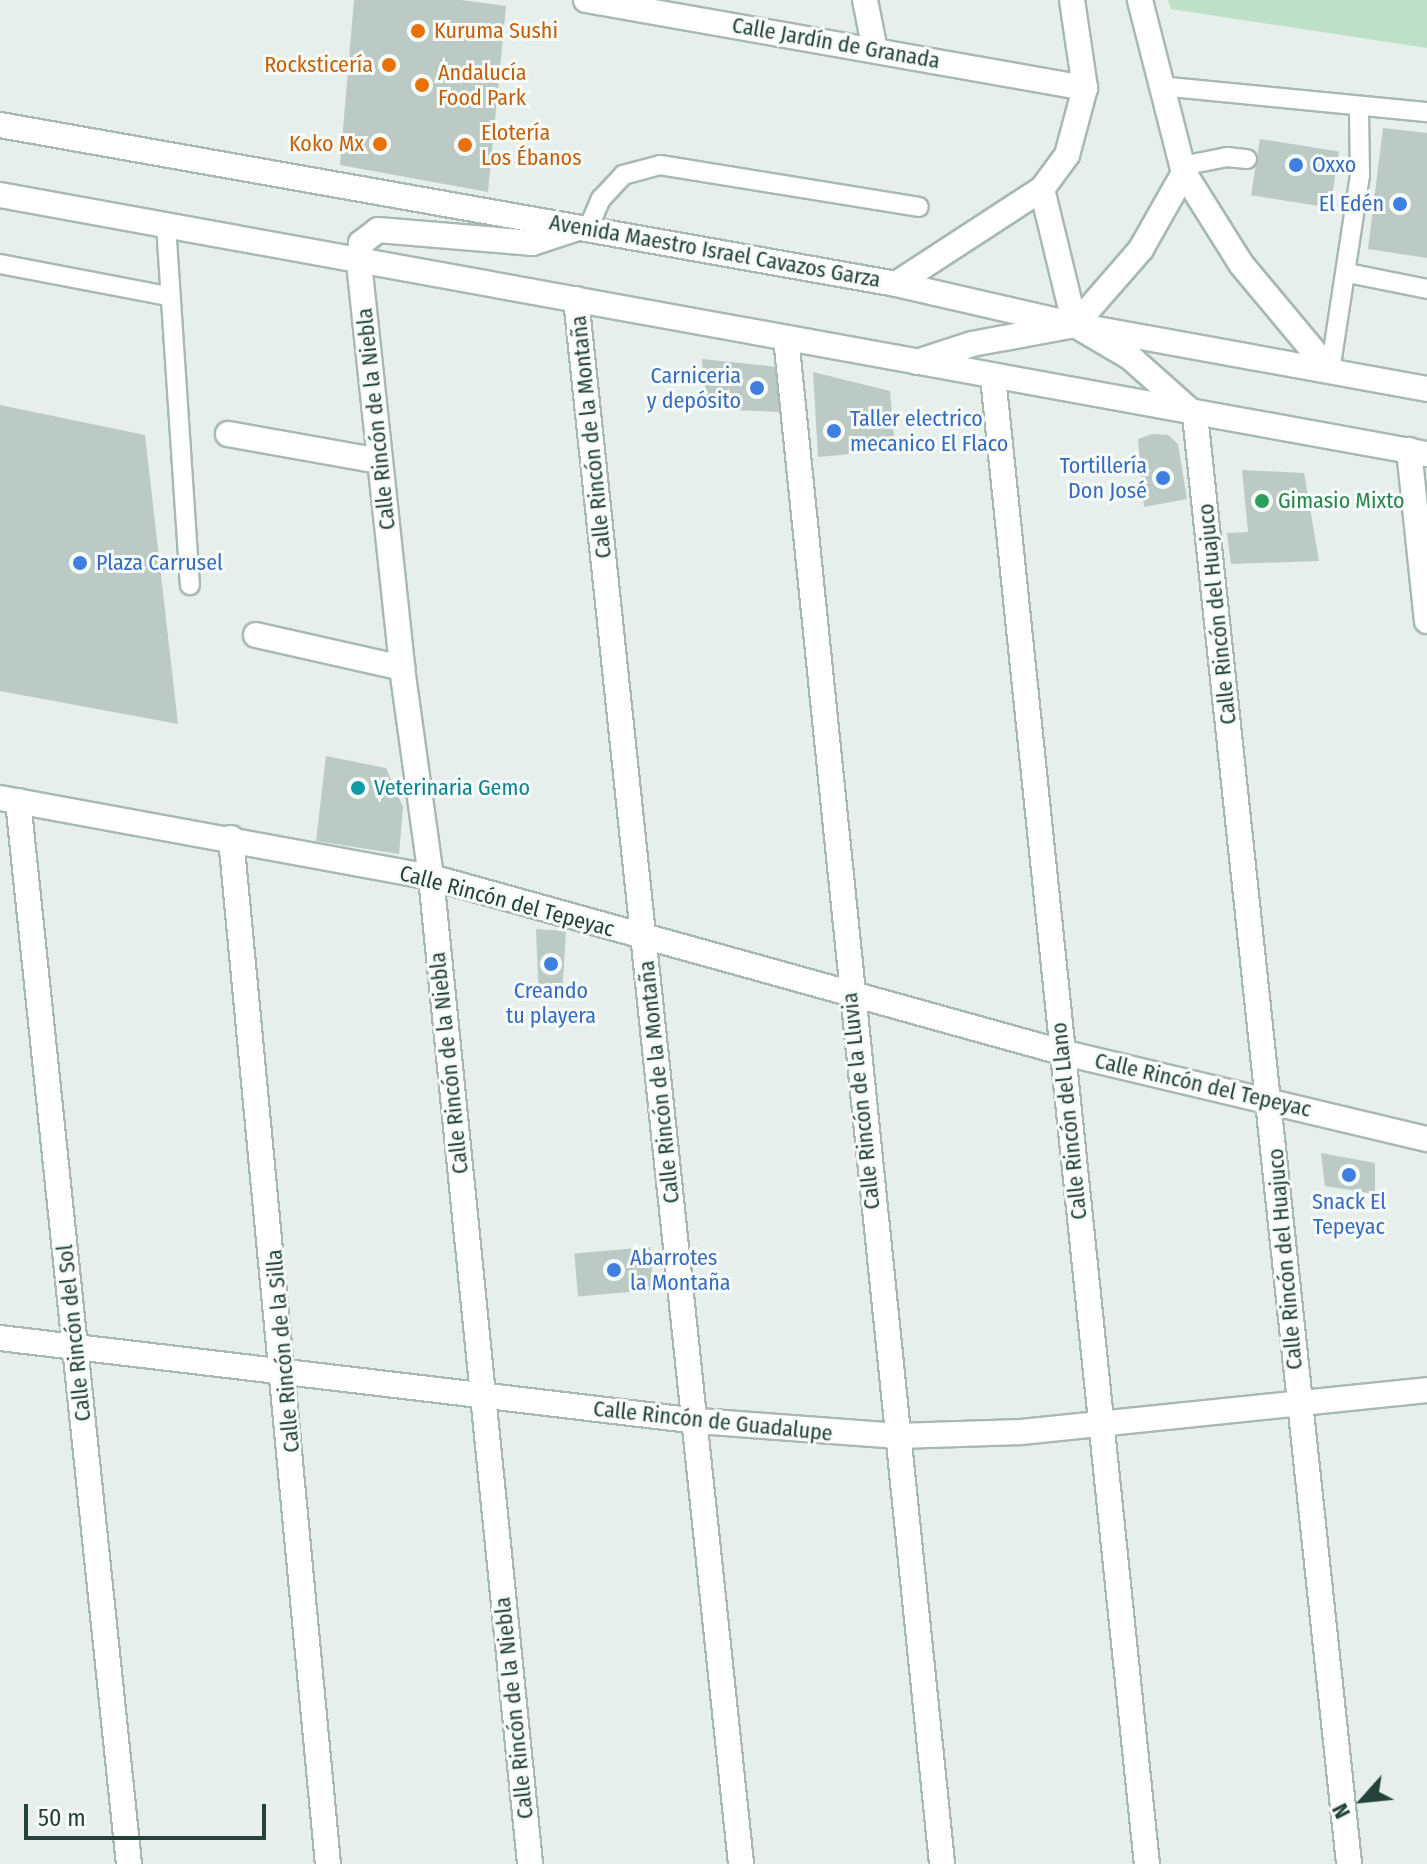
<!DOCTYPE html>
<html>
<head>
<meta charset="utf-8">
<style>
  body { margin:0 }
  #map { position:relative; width:1427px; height:1864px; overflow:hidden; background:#e6efeb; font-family:"Fira Sans Condensed",sans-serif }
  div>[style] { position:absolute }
  .green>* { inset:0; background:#bfe0c8 }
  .building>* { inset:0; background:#bbcac4; transform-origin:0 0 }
  .roads { filter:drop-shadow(2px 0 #a8b8b2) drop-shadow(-2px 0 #a8b8b2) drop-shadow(0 2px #a8b8b2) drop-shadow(0 -2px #a8b8b2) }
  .lane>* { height:18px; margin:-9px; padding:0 9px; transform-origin:9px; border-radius:9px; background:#fff }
  .street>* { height:24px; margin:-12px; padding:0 12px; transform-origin:12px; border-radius:12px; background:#fff }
  .secondary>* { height:24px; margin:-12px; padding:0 12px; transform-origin:12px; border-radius:12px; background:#fff }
  .dots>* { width:22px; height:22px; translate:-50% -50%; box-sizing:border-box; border:4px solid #f7fbf9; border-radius:50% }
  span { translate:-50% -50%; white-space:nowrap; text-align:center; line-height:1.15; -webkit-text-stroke:6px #f7fbf9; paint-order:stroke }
  .food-label { font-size:22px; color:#c56008 }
  .left { translate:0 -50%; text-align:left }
  .right { translate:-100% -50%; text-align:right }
  .street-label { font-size:22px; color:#24423a }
  .shop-label { font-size:22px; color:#366cbe }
  .leisure-label { font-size:22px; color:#27864d }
  .culture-label { font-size:22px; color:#0d838f }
  .north { position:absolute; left:1323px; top:1760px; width:80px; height:80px; -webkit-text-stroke:6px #f7fbf9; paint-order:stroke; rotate:243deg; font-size:22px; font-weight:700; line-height:32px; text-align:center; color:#24423a }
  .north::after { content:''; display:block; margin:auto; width:28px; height:36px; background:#24423a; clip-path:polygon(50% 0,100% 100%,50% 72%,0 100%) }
  .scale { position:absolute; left:24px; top:1804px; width:242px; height:36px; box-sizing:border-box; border:4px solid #24423a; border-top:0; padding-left:10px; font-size:24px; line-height:28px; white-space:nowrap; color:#24423a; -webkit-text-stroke:6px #f7fbf9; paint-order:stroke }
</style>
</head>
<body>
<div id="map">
  <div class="green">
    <div style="clip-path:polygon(1168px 0,1427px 0,1427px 48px,1171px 9px)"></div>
  </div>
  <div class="building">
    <div style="clip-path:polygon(354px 0,461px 0,506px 6px,488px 192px,340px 165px)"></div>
    <div style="clip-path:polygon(1383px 128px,1427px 133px,1427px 258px,1368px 249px)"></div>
    <div style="left:1260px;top:139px;width:80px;height:57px;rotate:9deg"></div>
    <div style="clip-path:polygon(702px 359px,778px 367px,781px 412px,705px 409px)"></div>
    <div style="clip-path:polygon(813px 372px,890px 391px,895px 450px,818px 457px)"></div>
    <div style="clip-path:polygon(0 405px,145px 435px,178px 724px,0 691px)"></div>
    <div style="clip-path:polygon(1152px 434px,1168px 435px,1178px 444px,1187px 499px,1144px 507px,1138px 439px)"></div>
    <div style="clip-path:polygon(1242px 470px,1304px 473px,1319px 561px,1231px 564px,1227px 533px,1248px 532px)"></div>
    <div style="clip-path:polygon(326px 756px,386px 768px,403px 807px,399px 854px,316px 841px)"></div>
    <div style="clip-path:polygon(536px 929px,566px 931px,562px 997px,539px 998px)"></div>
    <div style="clip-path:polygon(1321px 1153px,1375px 1163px,1375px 1194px,1325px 1186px)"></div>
    <div style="left:650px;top:1247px;width:43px;height:76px;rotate:85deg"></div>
  </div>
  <div class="roads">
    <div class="lane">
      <div style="left:1160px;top:86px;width:268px;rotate:5.6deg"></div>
      <div style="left:1182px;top:166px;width:46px;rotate:-11.3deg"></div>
      <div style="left:1227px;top:157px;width:20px;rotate:6deg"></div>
      <div style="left:166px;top:225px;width:361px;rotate:86.2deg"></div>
      <div style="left:588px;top:229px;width:33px;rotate:-67deg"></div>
      <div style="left:601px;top:199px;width:33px;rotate:-47deg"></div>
      <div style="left:623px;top:175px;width:38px;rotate:-15deg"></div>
      <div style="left:660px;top:165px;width:262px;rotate:9.2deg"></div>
      <div style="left:0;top:264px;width:171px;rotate:10.8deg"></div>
      <div style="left:1348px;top:273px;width:81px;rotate:11.4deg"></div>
      <div style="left:1330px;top:371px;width:197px;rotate:-81.3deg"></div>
      <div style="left:1360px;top:176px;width:67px;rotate:-90.9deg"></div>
    </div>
    <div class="street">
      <div style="left:586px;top:0;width:507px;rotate:10deg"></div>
      <div style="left:865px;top:0;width:51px;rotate:78.7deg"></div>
      <div style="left:1072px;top:0;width:89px;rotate:81.6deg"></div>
      <div style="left:1085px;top:88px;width:69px;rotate:105deg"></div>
      <div style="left:1067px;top:155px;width:42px;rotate:126.3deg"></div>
      <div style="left:1042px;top:189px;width:140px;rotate:76.4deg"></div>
      <div style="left:359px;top:263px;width:407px;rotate:83.9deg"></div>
      <div style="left:402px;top:668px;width:211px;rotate:82.1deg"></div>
      <div style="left:431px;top:877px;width:992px;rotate:84.27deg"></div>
      <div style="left:576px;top:299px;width:1574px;rotate:83.98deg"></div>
      <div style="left:1075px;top:325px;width:101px;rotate:-49deg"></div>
      <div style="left:1141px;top:249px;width:87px;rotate:-60.5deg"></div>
      <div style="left:1184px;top:173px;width:179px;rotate:-104.3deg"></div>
      <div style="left:786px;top:338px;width:1534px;rotate:84.16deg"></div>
      <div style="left:993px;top:377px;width:1495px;rotate:84.09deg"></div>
      <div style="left:1195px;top:415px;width:1457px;rotate:83.93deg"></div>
      <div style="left:228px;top:434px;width:154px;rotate:10.1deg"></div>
      <div style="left:1409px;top:450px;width:172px;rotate:84deg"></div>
      <div style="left:256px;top:635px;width:150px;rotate:12.7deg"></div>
      <div style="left:0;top:798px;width:438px;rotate:10.4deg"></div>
      <div style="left:431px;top:877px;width:654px;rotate:15.52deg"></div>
      <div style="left:1061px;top:1052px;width:376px;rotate:13.4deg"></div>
      <div style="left:18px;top:801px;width:1069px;rotate:84.04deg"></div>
      <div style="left:231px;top:838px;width:1031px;rotate:84.6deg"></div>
      <div style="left:0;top:1338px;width:703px;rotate:6.78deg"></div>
      <div style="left:698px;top:1421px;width:201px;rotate:4.3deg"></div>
      <div style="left:898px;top:1436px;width:123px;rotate:-1.9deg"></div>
      <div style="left:1021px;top:1432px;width:408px;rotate:-5.9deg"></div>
    </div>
    <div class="secondary">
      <div style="left:0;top:125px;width:910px;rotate:10.06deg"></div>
      <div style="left:896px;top:284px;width:184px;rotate:12.9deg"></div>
      <div style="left:1075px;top:325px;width:358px;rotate:10.3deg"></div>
      <div style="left:1184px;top:173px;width:107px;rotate:57.9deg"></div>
      <div style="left:1241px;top:264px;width:139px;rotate:50.2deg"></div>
      <div style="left:0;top:195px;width:1450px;rotate:10.29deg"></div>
      <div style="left:359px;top:263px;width:20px;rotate:-84deg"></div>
      <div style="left:361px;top:243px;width:21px;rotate:-37deg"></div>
      <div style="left:378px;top:230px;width:155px;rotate:4.8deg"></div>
      <div style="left:532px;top:243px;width:48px;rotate:-18.1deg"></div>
      <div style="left:896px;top:284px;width:174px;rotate:-33.1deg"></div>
      <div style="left:917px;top:362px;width:58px;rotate:-18.1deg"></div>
      <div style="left:972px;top:344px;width:105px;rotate:-10.5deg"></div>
      <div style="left:1075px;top:325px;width:65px;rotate:30.5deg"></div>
      <div style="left:1131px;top:358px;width:86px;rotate:41.7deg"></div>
    </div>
  </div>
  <div class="dots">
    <div style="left:418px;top:31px;background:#e8710a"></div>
    <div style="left:389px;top:65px;background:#e8710a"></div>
    <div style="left:422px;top:85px;background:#e8710a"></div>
    <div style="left:380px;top:144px;background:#e8710a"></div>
    <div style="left:465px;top:145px;background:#e8710a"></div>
    <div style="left:1296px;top:165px;background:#3f7fe0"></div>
    <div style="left:1400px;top:204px;background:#3f7fe0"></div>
    <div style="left:757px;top:388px;background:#3f7fe0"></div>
    <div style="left:834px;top:431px;background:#3f7fe0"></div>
    <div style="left:1163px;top:478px;background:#3f7fe0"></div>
    <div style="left:1262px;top:501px;background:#2e9e5b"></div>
    <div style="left:80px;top:563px;background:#3f7fe0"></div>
    <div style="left:358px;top:788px;background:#0f9aa8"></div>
    <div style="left:551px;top:964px;background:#3f7fe0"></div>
    <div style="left:1349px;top:1175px;background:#3f7fe0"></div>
    <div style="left:614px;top:1270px;background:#3f7fe0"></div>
  </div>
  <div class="food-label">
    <span class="left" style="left:434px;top:31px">Kuruma Sushi</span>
    <span class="right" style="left:373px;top:65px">Rocksticería</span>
    <span class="left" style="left:438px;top:85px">Andalucía<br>Food Park</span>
    <span class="left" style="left:481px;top:145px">Elotería<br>Los Ébanos</span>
    <span class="right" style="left:364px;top:144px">Koko Mx</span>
  </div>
  <div class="street-label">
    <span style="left:836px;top:43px;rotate:10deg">Calle Jardín de Granada</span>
    <span style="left:715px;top:251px;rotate:10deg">Avenida Maestro Israel Cavazos Garza</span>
    <span style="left:376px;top:419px;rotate:-96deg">Calle Rincón de la Niebla</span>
    <span style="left:591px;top:437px;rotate:-96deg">Calle Rincón de la Montaña</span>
    <span style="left:1217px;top:614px;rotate:-96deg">Calle Rincón del Huajuco</span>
    <span style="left:507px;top:901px;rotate:15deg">Calle Rincón del Tepeyac</span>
    <span style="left:449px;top:1063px;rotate:-96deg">Calle Rincón de la Niebla</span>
    <span style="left:659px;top:1082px;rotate:-96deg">Calle Rincón de la Montaña</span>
    <span style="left:1203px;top:1085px;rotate:13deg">Calle Rincón del Tepeyac</span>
    <span style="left:861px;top:1101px;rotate:-96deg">Calle Rincón de la Lluvia</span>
    <span style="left:1069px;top:1121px;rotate:-96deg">Calle Rincón del Llano</span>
    <span style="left:1285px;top:1259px;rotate:-95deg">Calle Rincón del Huajuco</span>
    <span style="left:74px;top:1333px;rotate:-96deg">Calle Rincón del Sol</span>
    <span style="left:283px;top:1351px;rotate:-95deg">Calle Rincón de la Silla</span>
    <span style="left:713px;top:1421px;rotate:6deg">Calle Rincón de Guadalupe</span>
    <span style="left:514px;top:1708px;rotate:-96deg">Calle Rincón de la Niebla</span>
  </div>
  <div class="shop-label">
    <span class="left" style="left:1312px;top:165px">Oxxo</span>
    <span class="right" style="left:1384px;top:204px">El Edén</span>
    <span class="right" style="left:741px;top:388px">Carniceria<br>y depósito</span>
    <span class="left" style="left:850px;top:431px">Taller electrico<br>mecanico El Flaco</span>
    <span class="right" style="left:1147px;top:478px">Tortillería<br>Don José</span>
    <span class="left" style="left:96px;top:563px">Plaza Carrusel</span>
    <span style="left:551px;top:1003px">Creando<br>tu playera</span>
    <span style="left:1349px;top:1214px">Snack El<br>Tepeyac</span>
    <span class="left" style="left:630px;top:1270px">Abarrotes<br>la Montaña</span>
  </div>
  <div class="leisure-label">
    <span class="left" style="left:1278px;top:501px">Gimasio Mixto</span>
  </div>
  <div class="culture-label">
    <span class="left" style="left:374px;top:788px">Veterinaria Gemo</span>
  </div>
  <div class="north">N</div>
  <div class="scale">50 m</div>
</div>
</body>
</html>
